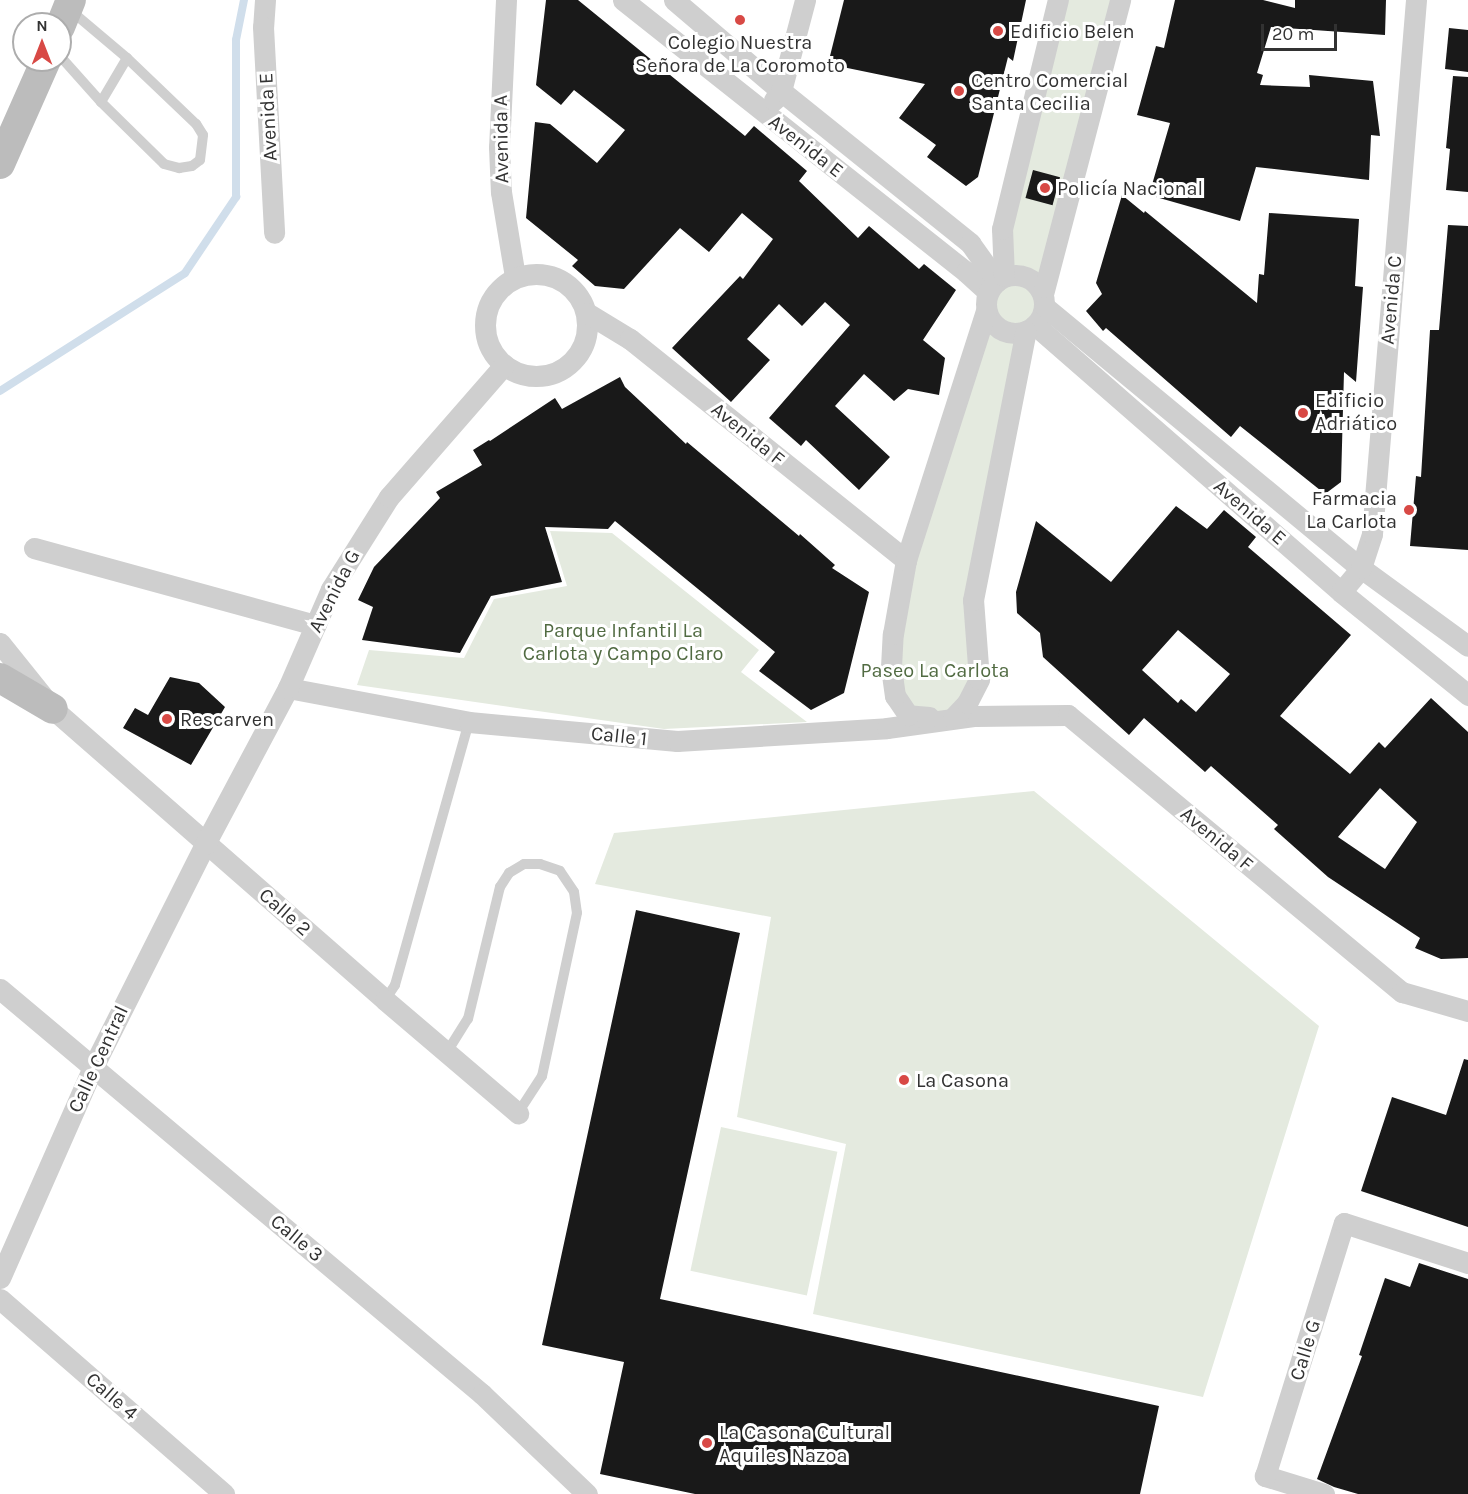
<!DOCTYPE html>
<html>
<head>
<meta charset="utf-8">
<style>
  body { margin:0 }
  #map { position:relative; width:1468px; height:1494px; overflow:hidden; background:#fff; font-family:Karla,sans-serif }
  div>[style] { position:absolute }
  .green>* { inset:0; background:#e4eadf; transform-origin:0 0 }
  .stream>* { height:8px; margin:-4px; padding:0 4px; transform-origin:4px; border-radius:4px; background:#d0deeb }
  .building>* { inset:0; background:#191919; transform-origin:0 0 }
  .service>* { height:10px; margin:-5px; padding:0 5px; transform-origin:5px; border-radius:5px; background:#cfcfcf }
  .minor>* { height:21px; margin:-10.5px; padding:0 10.5px; transform-origin:10.5px; border-radius:10.5px; background:#cfcfcf }
  .minor>.ring { margin:-10.5px; padding:0; box-sizing:content-box; background:none; border:21px solid #cfcfcf; border-radius:50% }
  .secondary>* { height:30px; margin:-15px; padding:0 15px; transform-origin:15px; border-radius:15px; background:#bcbcbc }
  .dots>* { width:16px; height:16px; translate:-50% -50%; box-sizing:border-box; border:3px solid #fff; border-radius:50% }
  span { translate:-50% -50%; white-space:nowrap; text-align:center; line-height:1.15; -webkit-text-stroke:6px #fff; paint-order:stroke }
  .poi-label { font-size:20px; color:#323232 }
  .left { translate:0 -50%; text-align:left }
  .right { translate:-100% -50%; text-align:right }
  .street-label { font-size:20px; color:#323232 }
  .park-label { font-size:20px; color:#516b42 }
  .north { position:absolute; left:12px; top:12px; width:60px; height:60px; box-sizing:border-box; background:#fff; border:2px solid #adadad; border-radius:50%; rotate:0deg; font-size:16px; font-weight:700; line-height:24px; text-align:center; color:#323232 }
  .north::after { content:''; display:block; margin:auto; width:21px; height:27px; background:#d84945; clip-path:polygon(50% 0,100% 100%,50% 72%,0 100%) }
  .scale { position:absolute; left:1261px; top:24px; width:76px; height:27px; box-sizing:border-box; border:3px solid #323232; border-top:0; padding-left:8px; font-size:18px; line-height:21px; white-space:nowrap; color:#323232; -webkit-text-stroke:4px #fff; paint-order:stroke }
</style>
</head>
<body>
<div id="map">
  <div class="green">
    <div style="clip-path:polygon(1058px 0,1120px 0,1037px 323px,973px 600px,979px 656px,953px 718px,908px 715px,891px 651px,1001px 248px)"></div>
    <div style="clip-path:polygon(550px 531px,612px 533px,759px 650px,741px 672px,807px 722px,664px 729px,357px 685px,369px 650px,464px 658px,494px 599px,567px 586px)"></div>
    <div style="clip-path:polygon(1034px 791px,1319px 1026px,1203px 1397px,813px 1314px,846px 1144px,737px 1117px,771px 917px,595px 884px,614px 833px)"></div>
    <div style="left:721px;top:1127px;width:119px;height:147px;rotate:12deg"></div>
  </div>
  <div class="stream">
    <div style="left:0;top:391px;width:219px;rotate:-32.5deg"></div>
    <div style="left:185px;top:273px;width:92px;rotate:-56.1deg"></div>
    <div style="left:236px;top:197px;width:157px;rotate:-90deg"></div>
    <div style="left:236px;top:40px;width:41px;rotate:-78.7deg"></div>
  </div>
  <div class="building">
    <div style="clip-path:polygon(546px 0,578px 0,745px 136px,754px 126px,807px 171px,799px 181px,858px 238px,869px 226px,919px 269px,924px 264px,956px 290px,923px 340px,945px 358px,939px 395px,908px 389px,894px 401px,864px 374px,835px 406px,890px 457px,859px 490px,806px 440px,801px 446px,769px 418px,850px 325px,825px 302px,802px 326px,779px 304px,747px 339px,770px 360px,731px 402px,672px 348px,740px 276px,743px 279px,773px 239px,742px 213px,709px 252px,680px 228px,624px 289px,595px 286px,572px 266px,578px 260px,526px 218px,535px 122px,550px 124px,597px 163px,625px 130px,574px 90px,561px 105px,536px 85px)"></div>
    <div style="clip-path:polygon(844px 0,1026px 0,1013px 61px,1008px 57px,978px 177px,966px 186px,927px 157px,936px 145px,899px 118px,925px 84px,828px 64px)"></div>
    <div style="clip-path:polygon(1175px 0,1263px 0,1295px 8px,1295px 0,1386px 0,1385px 35px,1271px 27px,1257px 73px,1263px 75px,1260px 85px,1310px 87px,1309px 75px,1373px 81px,1380px 136px,1371px 135px,1369px 180px,1256px 167px,1240px 221px,1149px 195px,1170px 123px,1137px 115px,1156px 46px,1164px 48px)"></div>
    <div style="clip-path:polygon(1449px 28px,1468px 30px,1468px 72px,1445px 69px)"></div>
    <div style="clip-path:polygon(1453px 76px,1468px 77px,1468px 192px,1446px 190px,1450px 149px,1446px 148px)"></div>
    <div style="left:1033px;top:170px;width:28px;height:29px;rotate:15deg"></div>
    <div style="clip-path:polygon(1122px 195px,1144px 213px,1145px 211px,1257px 303px,1259px 274px,1264px 275px,1269px 213px,1359px 219px,1355px 286px,1363px 287px,1356px 382px,1344px 372px,1341px 482px,1325px 494px,1240px 426px,1231px 437px,1106px 328px,1103px 331px,1086px 311px,1102px 294px,1096px 283px)"></div>
    <div style="clip-path:polygon(1448px 225px,1468px 226px,1468px 550px,1410px 546px,1416px 476px,1421px 477px,1430px 330px,1439px 330px)"></div>
    <div style="clip-path:polygon(620px 377px,625px 387px,686px 444px,687px 442px,799px 536px,800px 534px,835px 565px,832px 568px,869px 592px,844px 693px,811px 710px,759px 671px,775px 652px,615px 521px,608px 529px,545px 527px,562px 582px,491px 596px,460px 653px,362px 640px,373px 607px,358px 600px,374px 567px,440px 498px,436px 492px,482px 465px,473px 450px,489px 440px,490px 441px,555px 398px,562px 409px)"></div>
    <div style="clip-path:polygon(evenodd,1176px 506px,1207px 529px,1224px 510px,1256px 537px,1248px 547px,1351px 635px,1280px 716px,1350px 774px,1379px 742px,1385px 748px,1431px 698px,1468px 732px,1468px 958px,1441px 959px,1415px 948px,1420px 938px,1328px 877px,1274px 829px,1278px 825px,1211px 766px,1205px 772px,1144px 718px,1129px 735px,1043px 657px,1040px 633px,1017px 613px,1016px 592px,1036px 521px,1111px 582px,1176px 506px,1178px 630px,1230px 674px,1196px 712px,1181px 699px,1178px 703px,1142px 670px,1178px 630px,1176px 506px,1380px 788px,1417px 822px,1385px 869px,1338px 837px,1380px 788px)"></div>
    <div style="clip-path:polygon(170px 677px,199px 683px,225px 707px,191px 765px,123px 728px,135px 708px,148px 715px)"></div>
    <div style="clip-path:polygon(636px 910px,740px 933px,660px 1299px,1159px 1406px,1140px 1494px,695px 1494px,600px 1474px,624px 1362px,542px 1345px)"></div>
    <div style="clip-path:polygon(1464px 1059px,1468px 1060px,1468px 1227px,1361px 1191px,1392px 1097px,1446px 1115px)"></div>
    <div style="clip-path:polygon(1419px 1263px,1468px 1279px,1468px 1494px,1358px 1494px,1334px 1487px,1317px 1479px,1362px 1356px,1359px 1355px,1385px 1278px,1410px 1287px)"></div>
  </div>
  <div class="service">
    <div style="left:60px;top:56px;width:62px;rotate:48.3deg"></div>
    <div style="left:101px;top:102px;width:88px;rotate:44.5deg"></div>
    <div style="left:164px;top:164px;width:16px;rotate:15deg"></div>
    <div style="left:179px;top:168px;width:13px;rotate:-9deg"></div>
    <div style="left:192px;top:166px;width:10px;rotate:-37deg"></div>
    <div style="left:200px;top:160px;width:25px;rotate:-83deg"></div>
    <div style="left:203px;top:135px;width:13px;rotate:-122deg"></div>
    <div style="left:196px;top:124px;width:95px;rotate:-136.3deg"></div>
    <div style="left:127px;top:58px;width:76px;rotate:-139.8deg"></div>
    <div style="left:101px;top:102px;width:51px;rotate:-59.4deg"></div>
    <div style="left:385px;top:1000px;width:18px;rotate:-56deg"></div>
    <div style="left:395px;top:985px;width:273px;rotate:-74.3deg"></div>
    <div style="left:447px;top:1052px;width:39px;rotate:-58deg"></div>
    <div style="left:468px;top:1019px;width:136px;rotate:-76.4deg"></div>
    <div style="left:500px;top:887px;width:17px;rotate:-57deg"></div>
    <div style="left:509px;top:873px;width:17px;rotate:-31deg"></div>
    <div style="left:524px;top:864px;width:16px"></div>
    <div style="left:540px;top:864px;width:21px;rotate:19deg"></div>
    <div style="left:560px;top:871px;width:25px;rotate:56deg"></div>
    <div style="left:574px;top:892px;width:21px;rotate:82deg"></div>
    <div style="left:577px;top:913px;width:167px;rotate:102.1deg"></div>
    <div style="left:542px;top:1076px;width:44px;rotate:123deg"></div>
  </div>
  <div class="minor">
    <div style="left:265px;top:0;width:27px;rotate:94deg"></div>
    <div style="left:263px;top:27px;width:206px;rotate:86.9deg"></div>
    <div style="left:506px;top:0;width:147px;rotate:92.7deg"></div>
    <div style="left:499px;top:147px;width:45px;rotate:87.5deg"></div>
    <div style="left:501px;top:192px;width:86px;rotate:80.6deg"></div>
    <div style="left:623px;top:0;width:438px;rotate:38.4deg"></div>
    <div style="left:966px;top:272px;width:30px;rotate:42deg"></div>
    <div style="left:674px;top:0;width:140px;rotate:40.4deg"></div>
    <div style="left:781px;top:91px;width:243px;rotate:38.8deg"></div>
    <div style="left:970px;top:243px;width:47px;rotate:54.6deg"></div>
    <div style="left:774px;top:100px;width:11px;rotate:-52deg"></div>
    <div style="left:781px;top:91px;width:94px;rotate:-75.2deg"></div>
    <div class="ring" style="left:485px;top:274px;width:81px;height:81px"></div>
    <div class="ring" style="left:986px;top:275px;width:37px;height:37px"></div>
    <div style="left:1004px;top:276px;width:47px;rotate:-92.4deg"></div>
    <div style="left:1002px;top:229px;width:236px;rotate:-76.3deg"></div>
    <div style="left:1043px;top:294px;width:304px;rotate:-75.3deg"></div>
    <div style="left:1045px;top:307px;width:410px;rotate:39.6deg"></div>
    <div style="left:1361px;top:568px;width:132px;rotate:36.1deg"></div>
    <div style="left:587px;top:313px;width:50px;rotate:31.2deg"></div>
    <div style="left:630px;top:339px;width:354px;rotate:38.7deg"></div>
    <div style="left:1035px;top:325px;width:406px;rotate:41.1deg"></div>
    <div style="left:1341px;top:592px;width:164px;rotate:39deg"></div>
    <div style="left:34px;top:548px;width:292px;rotate:15.3deg"></div>
    <div style="left:1341px;top:592px;width:31px;rotate:-50deg"></div>
    <div style="left:1361px;top:568px;width:36px;rotate:-72deg"></div>
    <div style="left:1372px;top:534px;width:536px;rotate:-85.29deg"></div>
    <div style="left:0;top:643px;width:85px;rotate:51.2deg"></div>
    <div style="left:53px;top:709px;width:441px;rotate:41.2deg"></div>
    <div style="left:385px;top:1000px;width:175px;rotate:40.4deg"></div>
    <div style="left:288px;top:688px;width:184px;rotate:10.6deg"></div>
    <div style="left:469px;top:722px;width:209px;rotate:5.2deg"></div>
    <div style="left:677px;top:741px;width:210px;rotate:-3.5deg"></div>
    <div style="left:887px;top:728px;width:89px;rotate:-7.8deg"></div>
    <div style="left:975px;top:716px;width:93px;rotate:-0.6deg"></div>
    <div style="left:1068px;top:715px;width:434px;rotate:39.7deg"></div>
    <div style="left:1402px;top:992px;width:69px;rotate:16.1deg"></div>
    <div style="left:929px;top:717px;width:21px;rotate:-175deg"></div>
    <div style="left:908px;top:715px;width:23px;rotate:-124deg"></div>
    <div style="left:895px;top:696px;width:29px;rotate:-98deg"></div>
    <div style="left:891px;top:667px;width:33px;rotate:-87deg"></div>
    <div style="left:893px;top:634px;width:75px;rotate:-80deg"></div>
    <div style="left:906px;top:560px;width:262px;rotate:-72.2deg"></div>
    <div style="left:953px;top:718px;width:21px;rotate:-47deg"></div>
    <div style="left:967px;top:703px;width:27px;rotate:-63deg"></div>
    <div style="left:979px;top:679px;width:79px;rotate:-94.3deg"></div>
    <div style="left:973px;top:600px;width:274px;rotate:-78.9deg"></div>
    <div style="left:0;top:989px;width:630px;rotate:40.04deg"></div>
    <div style="left:482px;top:1394px;width:145px;rotate:43.6deg"></div>
    <div style="left:0;top:1278px;width:231px;rotate:-66.2deg"></div>
    <div style="left:93px;top:1067px;width:250px;rotate:-63.3deg"></div>
    <div style="left:205px;top:844px;width:177px;rotate:-62deg"></div>
    <div style="left:288px;top:688px;width:108px;rotate:-66.5deg"></div>
    <div style="left:331px;top:589px;width:109px;rotate:-57.8deg"></div>
    <div style="left:389px;top:497px;width:175px;rotate:-48.9deg"></div>
    <div style="left:0;top:1299px;width:297px;rotate:41deg"></div>
    <div style="left:1324px;top:1494px;width:62px;rotate:-163deg"></div>
    <div style="left:1265px;top:1476px;width:265px;rotate:-72.7deg"></div>
    <div style="left:1344px;top:1223px;width:130px;rotate:17.9deg"></div>
  </div>
  <div class="secondary">
    <div style="left:60px;top:27px;width:29px;rotate:-68deg"></div>
    <div style="left:0;top:164px;width:114px;rotate:-66.1deg"></div>
    <div style="left:0;top:678px;width:61px;rotate:30.3deg"></div>
  </div>
  <div class="dots">
    <div style="left:740px;top:20px;background:#d84945"></div>
    <div style="left:998px;top:31px;background:#d84945"></div>
    <div style="left:959px;top:91px;background:#d84945"></div>
    <div style="left:1045px;top:188px;background:#d84945"></div>
    <div style="left:1303px;top:413px;background:#d84945"></div>
    <div style="left:1409px;top:510px;background:#d84945"></div>
    <div style="left:167px;top:719px;background:#d84945"></div>
    <div style="left:904px;top:1080px;background:#d84945"></div>
    <div style="left:707px;top:1443px;background:#d84945"></div>
  </div>
  <div class="poi-label">
    <span class="left" style="left:1010px;top:31px">Edificio Belen</span>
    <span style="left:740px;top:54px">Colegio Nuestra<br>Señora de La Coromoto</span>
    <span class="left" style="left:971px;top:92px">Centro Comercial<br>Santa Cecilia</span>
    <span class="left" style="left:1057px;top:188px">Policía Nacional</span>
    <span class="left" style="left:1315px;top:412px">Edificio<br>Adriático</span>
    <span class="right" style="left:1397px;top:510px">Farmacia<br>La Carlota</span>
    <span class="left" style="left:180px;top:719px">Rescarven</span>
    <span class="left" style="left:916px;top:1080px">La Casona</span>
    <span class="left" style="left:719px;top:1444px">La Casona Cultural<br>Aquiles Nazoa</span>
  </div>
  <div class="street-label">
    <span style="left:268px;top:117px;rotate:-93deg">Avenida E</span>
    <span style="left:501px;top:139px;rotate:-91deg">Avenida A</span>
    <span style="left:806px;top:146px;rotate:38deg">Avenida E</span>
    <span style="left:1391px;top:300px;rotate:-85deg">Avenida C</span>
    <span style="left:748px;top:434px;rotate:39deg">Avenida F</span>
    <span style="left:1250px;top:512px;rotate:41deg">Avenida E</span>
    <span style="left:334px;top:591px;rotate:-63deg">Avenida G</span>
    <span style="left:619px;top:736px;rotate:6deg">Calle 1</span>
    <span style="left:1217px;top:839px;rotate:40deg">Avenida F</span>
    <span style="left:285px;top:912px;rotate:41deg">Calle 2</span>
    <span style="left:98px;top:1059px;rotate:-65deg">Calle Central</span>
    <span style="left:297px;top:1238px;rotate:40deg">Calle 3</span>
    <span style="left:1305px;top:1350px;rotate:-73deg">Calle G</span>
    <span style="left:112px;top:1396px;rotate:41deg">Calle 4</span>
  </div>
  <div class="park-label">
    <span style="left:623px;top:642px">Parque Infantil La<br>Carlota y Campo Claro</span>
    <span style="left:935px;top:670px">Paseo La Carlota</span>
  </div>
  <div class="north">N</div>
  <div class="scale">20 m</div>
</div>
</body>
</html>
